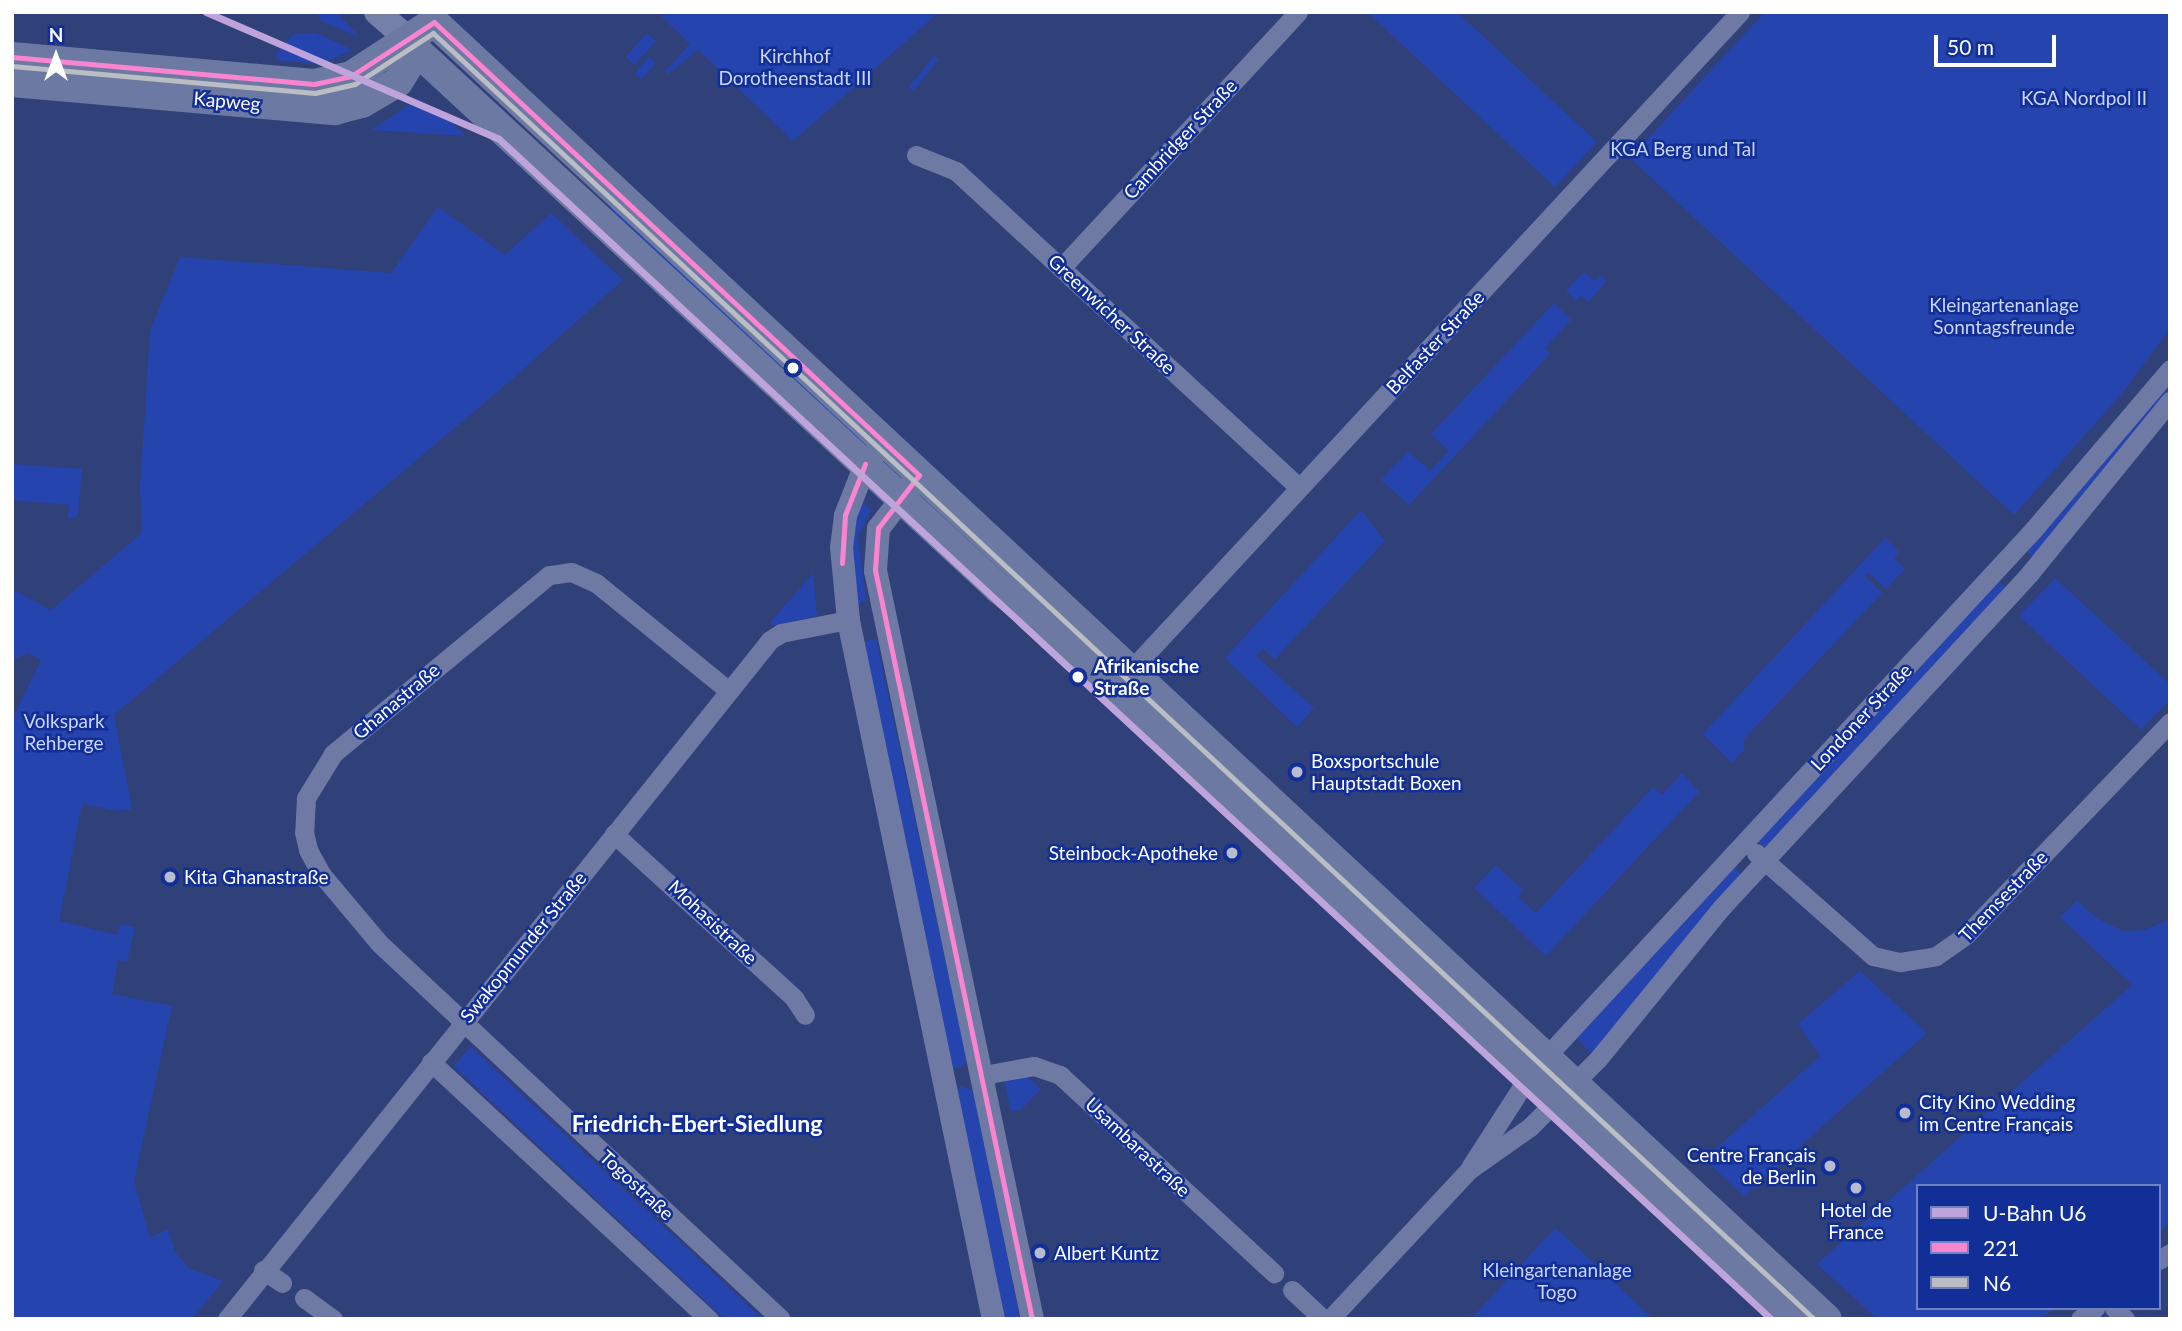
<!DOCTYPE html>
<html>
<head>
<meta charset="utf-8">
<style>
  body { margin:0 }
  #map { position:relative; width:2182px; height:1331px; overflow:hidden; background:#304079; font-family:Lato,sans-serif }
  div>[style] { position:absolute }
  .green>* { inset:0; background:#2644ae; transform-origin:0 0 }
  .minor>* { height:19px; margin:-9.5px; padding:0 9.5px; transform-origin:9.5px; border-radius:9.5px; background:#6e7aa4 }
  .tertiary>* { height:23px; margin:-11.5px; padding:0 11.5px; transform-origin:11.5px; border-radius:11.5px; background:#6e7aa4 }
  .secondary>* { height:26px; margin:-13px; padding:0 13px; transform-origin:13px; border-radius:13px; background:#7480a8 }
  .primary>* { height:30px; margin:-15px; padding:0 15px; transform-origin:15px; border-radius:15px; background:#6c79a2 }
  .bus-1>* { height:5px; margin:-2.5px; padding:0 2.5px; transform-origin:2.5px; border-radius:2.5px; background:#fb84d1 }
  .bus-2>* { height:5px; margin:-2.5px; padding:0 2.5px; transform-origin:2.5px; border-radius:2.5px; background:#babdc4 }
  .metro-1>* { height:7px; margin:-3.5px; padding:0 3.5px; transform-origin:3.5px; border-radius:3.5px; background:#bfa4db }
  .dots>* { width:19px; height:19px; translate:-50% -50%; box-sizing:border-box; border:4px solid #122e97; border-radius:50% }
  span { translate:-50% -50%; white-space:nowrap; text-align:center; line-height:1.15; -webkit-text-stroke:5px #122e97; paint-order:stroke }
  .park-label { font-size:19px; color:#cad6fd }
  .street-label { font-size:19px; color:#fff }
  .stop-label { font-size:19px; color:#fff; font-weight:700 }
  .left { translate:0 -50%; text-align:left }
  .poi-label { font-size:19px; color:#fff }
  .right { translate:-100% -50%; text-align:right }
  .quarter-label { font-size:23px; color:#fff; font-weight:700 }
  .frame { position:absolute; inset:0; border:14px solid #fff; pointer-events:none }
  .legend { position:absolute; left:1916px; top:1184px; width:245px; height:126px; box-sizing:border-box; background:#122e97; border:2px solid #7182c1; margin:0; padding:9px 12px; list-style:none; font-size:21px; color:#fff }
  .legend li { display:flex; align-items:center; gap:14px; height:35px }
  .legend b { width:35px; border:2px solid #7182c1 }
  .north { position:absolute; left:21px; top:21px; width:70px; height:70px; -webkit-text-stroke:5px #122e97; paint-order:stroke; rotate:0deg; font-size:19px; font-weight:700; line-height:28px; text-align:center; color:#fff }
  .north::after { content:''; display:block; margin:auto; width:24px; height:32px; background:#fff; clip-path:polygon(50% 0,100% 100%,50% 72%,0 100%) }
  .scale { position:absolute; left:1934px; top:35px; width:122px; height:32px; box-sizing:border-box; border:4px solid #fff; border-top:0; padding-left:9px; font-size:21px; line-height:24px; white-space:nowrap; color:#fff; -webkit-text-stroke:5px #122e97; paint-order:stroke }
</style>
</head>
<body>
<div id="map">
  <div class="green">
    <div style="clip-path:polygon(317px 12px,336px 12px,360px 37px,321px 21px)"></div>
    <div style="clip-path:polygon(666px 12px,939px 12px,793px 141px,698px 50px,668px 74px,665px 71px,690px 44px,662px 17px)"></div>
    <div style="clip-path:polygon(1367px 12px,1457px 12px,1597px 142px,1555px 187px)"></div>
    <div style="clip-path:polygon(1765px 12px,2170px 12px,2170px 328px,2124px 391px,2014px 515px,1630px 158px)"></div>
    <div style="clip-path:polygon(316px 33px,353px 50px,320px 64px,276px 60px,277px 52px,294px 34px)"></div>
    <div style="left:647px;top:33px;width:12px;height:32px;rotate:42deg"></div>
    <div style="left:934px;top:56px;width:6px;height:40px;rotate:39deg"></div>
    <div style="left:649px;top:57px;width:9px;height:22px;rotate:41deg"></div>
    <div style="clip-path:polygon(420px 98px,428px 108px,434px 105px,466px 136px,371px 130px)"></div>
    <div style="clip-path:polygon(613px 206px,870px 440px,867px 448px,609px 211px)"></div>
    <div style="clip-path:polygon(438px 207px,505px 255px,551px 213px,623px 280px,502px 388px,114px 715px,132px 809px,118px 811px,82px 804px,59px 921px,117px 935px,120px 924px,135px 927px,127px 962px,118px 960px,112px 994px,172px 1006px,134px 1181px,150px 1238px,168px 1229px,175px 1252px,190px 1269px,223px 1281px,192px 1319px,12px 1319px,12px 720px,41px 660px,28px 653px,12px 660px,12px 589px,51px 610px,142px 533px,140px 487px,150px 331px,180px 257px,391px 273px)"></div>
    <div style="clip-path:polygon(1584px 272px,1595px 281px,1601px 275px,1607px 281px,1588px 302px,1581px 296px,1576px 301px,1566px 291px)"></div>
    <div style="clip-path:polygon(1554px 303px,1571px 320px,1545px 348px,1550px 354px,1409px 505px,1381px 480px,1408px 451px,1430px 471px,1449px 451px,1431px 434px)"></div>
    <div style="clip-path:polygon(2170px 380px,2170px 394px,2034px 558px,2024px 548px)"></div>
    <div style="clip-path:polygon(12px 464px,82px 469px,78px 516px,68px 519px,69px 505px,12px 500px)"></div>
    <div style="clip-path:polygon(859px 499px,871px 510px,858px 536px,866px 600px,858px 605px,849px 550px)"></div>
    <div style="clip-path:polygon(1361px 510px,1385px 541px,1275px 659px,1263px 649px,1256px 656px,1314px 708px,1297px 727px,1225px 658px)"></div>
    <div style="clip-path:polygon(1885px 538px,1899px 552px,1894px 558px,1905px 569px,1886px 589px,1868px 572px,1865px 576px,1882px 593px,1744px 739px,1744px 750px,1732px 763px,1703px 734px)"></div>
    <div style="clip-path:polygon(813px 573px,817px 616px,772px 626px,770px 623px)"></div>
    <div style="clip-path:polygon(2055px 578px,2170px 684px,2170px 700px,2141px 730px,2019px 616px)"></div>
    <div style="clip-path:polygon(1996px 580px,2007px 588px,1767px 846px,1761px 845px,1758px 841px)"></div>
    <div style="clip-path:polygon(876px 639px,967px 1060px,961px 1068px,952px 1068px,860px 642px)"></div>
    <div style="clip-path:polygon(1682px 773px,1699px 792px,1546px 956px,1474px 888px,1496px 865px,1523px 890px,1518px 897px,1536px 913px,1653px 787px,1662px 795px)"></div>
    <div style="clip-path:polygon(1732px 865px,1742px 875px,1593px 1055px,1573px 1035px)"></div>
    <div style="clip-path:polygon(2077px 901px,2098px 919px,2123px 931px,2145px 930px,2170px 919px,2170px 1224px,2159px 1231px,2159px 1186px,1918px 1186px,1918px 1308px,2054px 1308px,2040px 1319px,1877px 1319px,1817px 1264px,2132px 985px,2060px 917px)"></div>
    <div style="clip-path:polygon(1860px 971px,1927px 1033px,1744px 1196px,1704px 1159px,1820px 1056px,1798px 1024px)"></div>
    <div style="left:471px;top:1047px;width:399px;height:26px;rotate:43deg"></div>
    <div style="clip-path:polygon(1025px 1075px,1041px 1089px,1021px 1110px,1011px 1111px,1004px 1079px)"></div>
    <div style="clip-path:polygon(961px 1086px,973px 1091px,1020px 1319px,1000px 1319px,955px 1093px)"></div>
    <div style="clip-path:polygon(1555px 1228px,1566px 1237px,1653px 1319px,1471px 1319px)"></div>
  </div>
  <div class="minor">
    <div style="left:916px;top:155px;width:43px;rotate:21.8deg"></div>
    <div style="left:956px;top:171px;width:466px;rotate:42.7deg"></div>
    <div style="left:1062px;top:267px;width:347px;rotate:-47.2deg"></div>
    <div style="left:1130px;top:671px;width:898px;rotate:-47.21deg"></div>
    <div style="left:729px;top:691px;width:171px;rotate:-140.9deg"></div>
    <div style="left:596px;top:583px;width:27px;rotate:-156deg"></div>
    <div style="left:571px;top:572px;width:22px;rotate:172deg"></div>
    <div style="left:549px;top:575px;width:281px;rotate:140.4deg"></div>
    <div style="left:333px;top:754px;width:52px;rotate:121.5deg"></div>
    <div style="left:306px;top:798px;width:34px;rotate:93deg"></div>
    <div style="left:304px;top:832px;width:18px;rotate:77deg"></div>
    <div style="left:308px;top:850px;width:29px;rotate:61deg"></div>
    <div style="left:322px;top:875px;width:89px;rotate:50deg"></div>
    <div style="left:379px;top:943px;width:550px;rotate:43.09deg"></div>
    <div style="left:614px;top:834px;width:244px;rotate:42.3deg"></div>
    <div style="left:794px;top:998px;width:20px;rotate:57deg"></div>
    <div style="left:1756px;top:853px;width:156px;rotate:41.4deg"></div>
    <div style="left:1873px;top:956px;width:28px;rotate:13deg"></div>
    <div style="left:1900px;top:962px;width:36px;rotate:-9deg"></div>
    <div style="left:1936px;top:956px;width:37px;rotate:-35deg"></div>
    <div style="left:1966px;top:935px;width:295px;rotate:-46.2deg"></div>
    <div style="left:431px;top:1062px;width:379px;rotate:42.8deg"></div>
    <div style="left:983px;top:1075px;width:52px;rotate:-10deg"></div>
    <div style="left:1034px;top:1066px;width:28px;rotate:19deg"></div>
    <div style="left:1060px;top:1075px;width:292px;rotate:42.8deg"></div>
    <div style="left:1471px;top:1166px;width:109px;rotate:-57.3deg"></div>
    <div style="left:1530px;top:1074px;width:741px;rotate:-47.24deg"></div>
    <div style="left:2033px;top:530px;width:211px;rotate:-49.6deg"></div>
    <div style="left:2159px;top:1260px;width:13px;rotate:-32deg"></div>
    <div style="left:263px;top:1270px;width:23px;rotate:34deg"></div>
    <div style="left:1292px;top:1290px;width:42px;rotate:43.1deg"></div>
    <div style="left:304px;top:1298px;width:36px;rotate:36deg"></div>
    <div style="left:2114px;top:1308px;width:16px;rotate:45deg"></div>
    <div style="left:227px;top:1319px;width:869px;rotate:-51.35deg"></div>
    <div style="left:770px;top:640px;width:13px;rotate:-32deg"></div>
    <div style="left:781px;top:633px;width:68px;rotate:-11deg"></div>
    <div style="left:1330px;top:1319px;width:204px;rotate:-47deg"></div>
    <div style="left:1469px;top:1170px;width:75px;rotate:-35.2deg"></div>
    <div style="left:1530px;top:1127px;width:96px;rotate:-45deg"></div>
    <div style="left:1598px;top:1059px;width:196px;rotate:-50.8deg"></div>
    <div style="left:1722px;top:907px;width:454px;rotate:-47.3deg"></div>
    <div style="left:2030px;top:573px;width:222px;rotate:-50.9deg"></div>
    <div style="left:2080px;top:1319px;width:19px;rotate:-36deg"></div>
  </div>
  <div class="tertiary">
    <div style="left:883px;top:442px;width:28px;rotate:129deg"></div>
    <div style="left:865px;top:464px;width:55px;rotate:111.4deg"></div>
    <div style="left:845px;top:515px;width:32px;rotate:97deg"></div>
    <div style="left:841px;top:547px;width:73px;rotate:84.5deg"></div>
    <div style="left:848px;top:620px;width:714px;rotate:78.28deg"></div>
    <div style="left:919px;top:475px;width:67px;rotate:127.7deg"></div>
    <div style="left:878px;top:528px;width:42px;rotate:94.1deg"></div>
    <div style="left:875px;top:570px;width:765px;rotate:78.16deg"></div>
  </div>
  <div class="secondary">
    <div style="left:377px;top:12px;width:55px;rotate:41.3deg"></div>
  </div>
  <div class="primary">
    <div style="left:12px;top:57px;width:303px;rotate:5.1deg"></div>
    <div style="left:314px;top:84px;width:38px;rotate:-12deg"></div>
    <div style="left:351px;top:76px;width:99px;rotate:-33deg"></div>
    <div style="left:434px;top:22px;width:1903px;rotate:42.96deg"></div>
    <div style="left:12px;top:82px;width:324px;rotate:5deg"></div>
    <div style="left:335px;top:110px;width:28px;rotate:-15deg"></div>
    <div style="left:362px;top:103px;width:42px;rotate:-30.3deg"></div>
    <div style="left:398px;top:82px;width:36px;rotate:-58deg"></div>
    <div style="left:417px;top:51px;width:793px;rotate:42.75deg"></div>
    <div style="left:999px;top:589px;width:89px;rotate:39.6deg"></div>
    <div style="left:1068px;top:646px;width:989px;rotate:42.87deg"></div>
  </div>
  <div class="bus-1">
    <div style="left:434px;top:22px;width:664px;rotate:43.05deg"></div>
    <div style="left:12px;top:57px;width:303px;rotate:5.1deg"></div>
    <div style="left:314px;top:84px;width:38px;rotate:-12deg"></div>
    <div style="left:351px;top:76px;width:99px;rotate:-33deg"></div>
    <div style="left:919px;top:475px;width:67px;rotate:127.7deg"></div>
    <div style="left:878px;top:528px;width:42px;rotate:94.1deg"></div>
    <div style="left:875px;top:570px;width:765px;rotate:78.16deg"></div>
    <div style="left:842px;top:563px;width:48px;rotate:-86.4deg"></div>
    <div style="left:845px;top:515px;width:55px;rotate:-68.6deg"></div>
  </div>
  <div class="bus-2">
    <div style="left:12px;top:66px;width:304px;rotate:5.1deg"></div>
    <div style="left:315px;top:93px;width:41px;rotate:-12.7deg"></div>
    <div style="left:355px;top:84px;width:93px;rotate:-33.2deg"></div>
    <div style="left:433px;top:33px;width:1887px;rotate:42.96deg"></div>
  </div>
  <div class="metro-1">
    <div style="left:206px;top:12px;width:319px;rotate:23.4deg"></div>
    <div style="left:499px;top:139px;width:1735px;rotate:42.85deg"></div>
  </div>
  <div class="dots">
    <div style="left:793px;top:368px;background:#fff"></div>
    <div style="left:1078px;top:677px;background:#fff"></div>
    <div style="left:1297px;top:772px;background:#b7bcd0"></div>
    <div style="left:1232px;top:853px;background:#b7bcd0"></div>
    <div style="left:170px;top:877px;background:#b7bcd0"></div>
    <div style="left:1905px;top:1113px;background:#b7bcd0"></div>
    <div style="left:1830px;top:1166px;background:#b7bcd0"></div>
    <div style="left:1856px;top:1188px;background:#b7bcd0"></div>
    <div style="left:1040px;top:1253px;background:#b7bcd0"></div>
  </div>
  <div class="park-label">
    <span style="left:795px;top:67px">Kirchhof<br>Dorotheenstadt III</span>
    <span style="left:2084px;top:98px">KGA Nordpol II</span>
    <span style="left:1683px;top:149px">KGA Berg und Tal</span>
    <span style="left:2004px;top:316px">Kleingartenanlage<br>Sonntagsfreunde</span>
    <span style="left:64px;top:732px">Volkspark<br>Rehberge</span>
    <span style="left:1557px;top:1281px">Kleingartenanlage<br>Togo</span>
  </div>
  <div class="street-label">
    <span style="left:227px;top:101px;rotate:5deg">Kapweg</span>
    <span style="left:1180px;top:139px;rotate:-47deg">Cambridger Straße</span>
    <span style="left:1112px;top:314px;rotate:43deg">Greenwicher Straße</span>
    <span style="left:1435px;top:342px;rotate:-47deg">Belfaster Straße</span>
    <span style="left:396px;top:701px;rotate:-40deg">Ghanastraße</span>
    <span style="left:1861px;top:717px;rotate:-47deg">Londoner Straße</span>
    <span style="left:2003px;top:896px;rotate:-46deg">Themsestraße</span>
    <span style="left:713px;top:922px;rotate:43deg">Mohasistraße</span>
    <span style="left:523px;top:947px;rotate:-51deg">Swakopmunder Straße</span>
    <span style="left:1138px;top:1147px;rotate:43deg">Usambarastraße</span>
    <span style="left:637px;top:1185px;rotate:43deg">Togostraße</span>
  </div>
  <div class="stop-label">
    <span class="left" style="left:1094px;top:677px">Afrikanische<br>Straße</span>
  </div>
  <div class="poi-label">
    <span class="left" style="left:1311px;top:772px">Boxsportschule<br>Hauptstadt Boxen</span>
    <span class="right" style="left:1218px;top:853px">Steinbock-Apotheke</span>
    <span class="left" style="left:184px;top:877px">Kita Ghanastraße</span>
    <span class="left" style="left:1919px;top:1113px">City Kino Wedding<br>im Centre Français</span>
    <span class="right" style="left:1816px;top:1166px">Centre Français<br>de Berlin</span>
    <span style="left:1856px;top:1221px">Hotel de<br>France</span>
    <span class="left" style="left:1054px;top:1253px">Albert Kuntz</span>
  </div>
  <div class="quarter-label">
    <span style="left:697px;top:1123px">Friedrich-Ebert-Siedlung</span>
  </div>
  <div class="frame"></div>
  <ul class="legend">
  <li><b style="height:9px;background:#bfa4db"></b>U-Bahn U6</li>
  <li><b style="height:9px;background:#fb84d1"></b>221</li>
  <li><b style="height:9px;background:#babdc4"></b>N6</li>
  </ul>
  <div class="north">N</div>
  <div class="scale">50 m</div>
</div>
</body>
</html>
